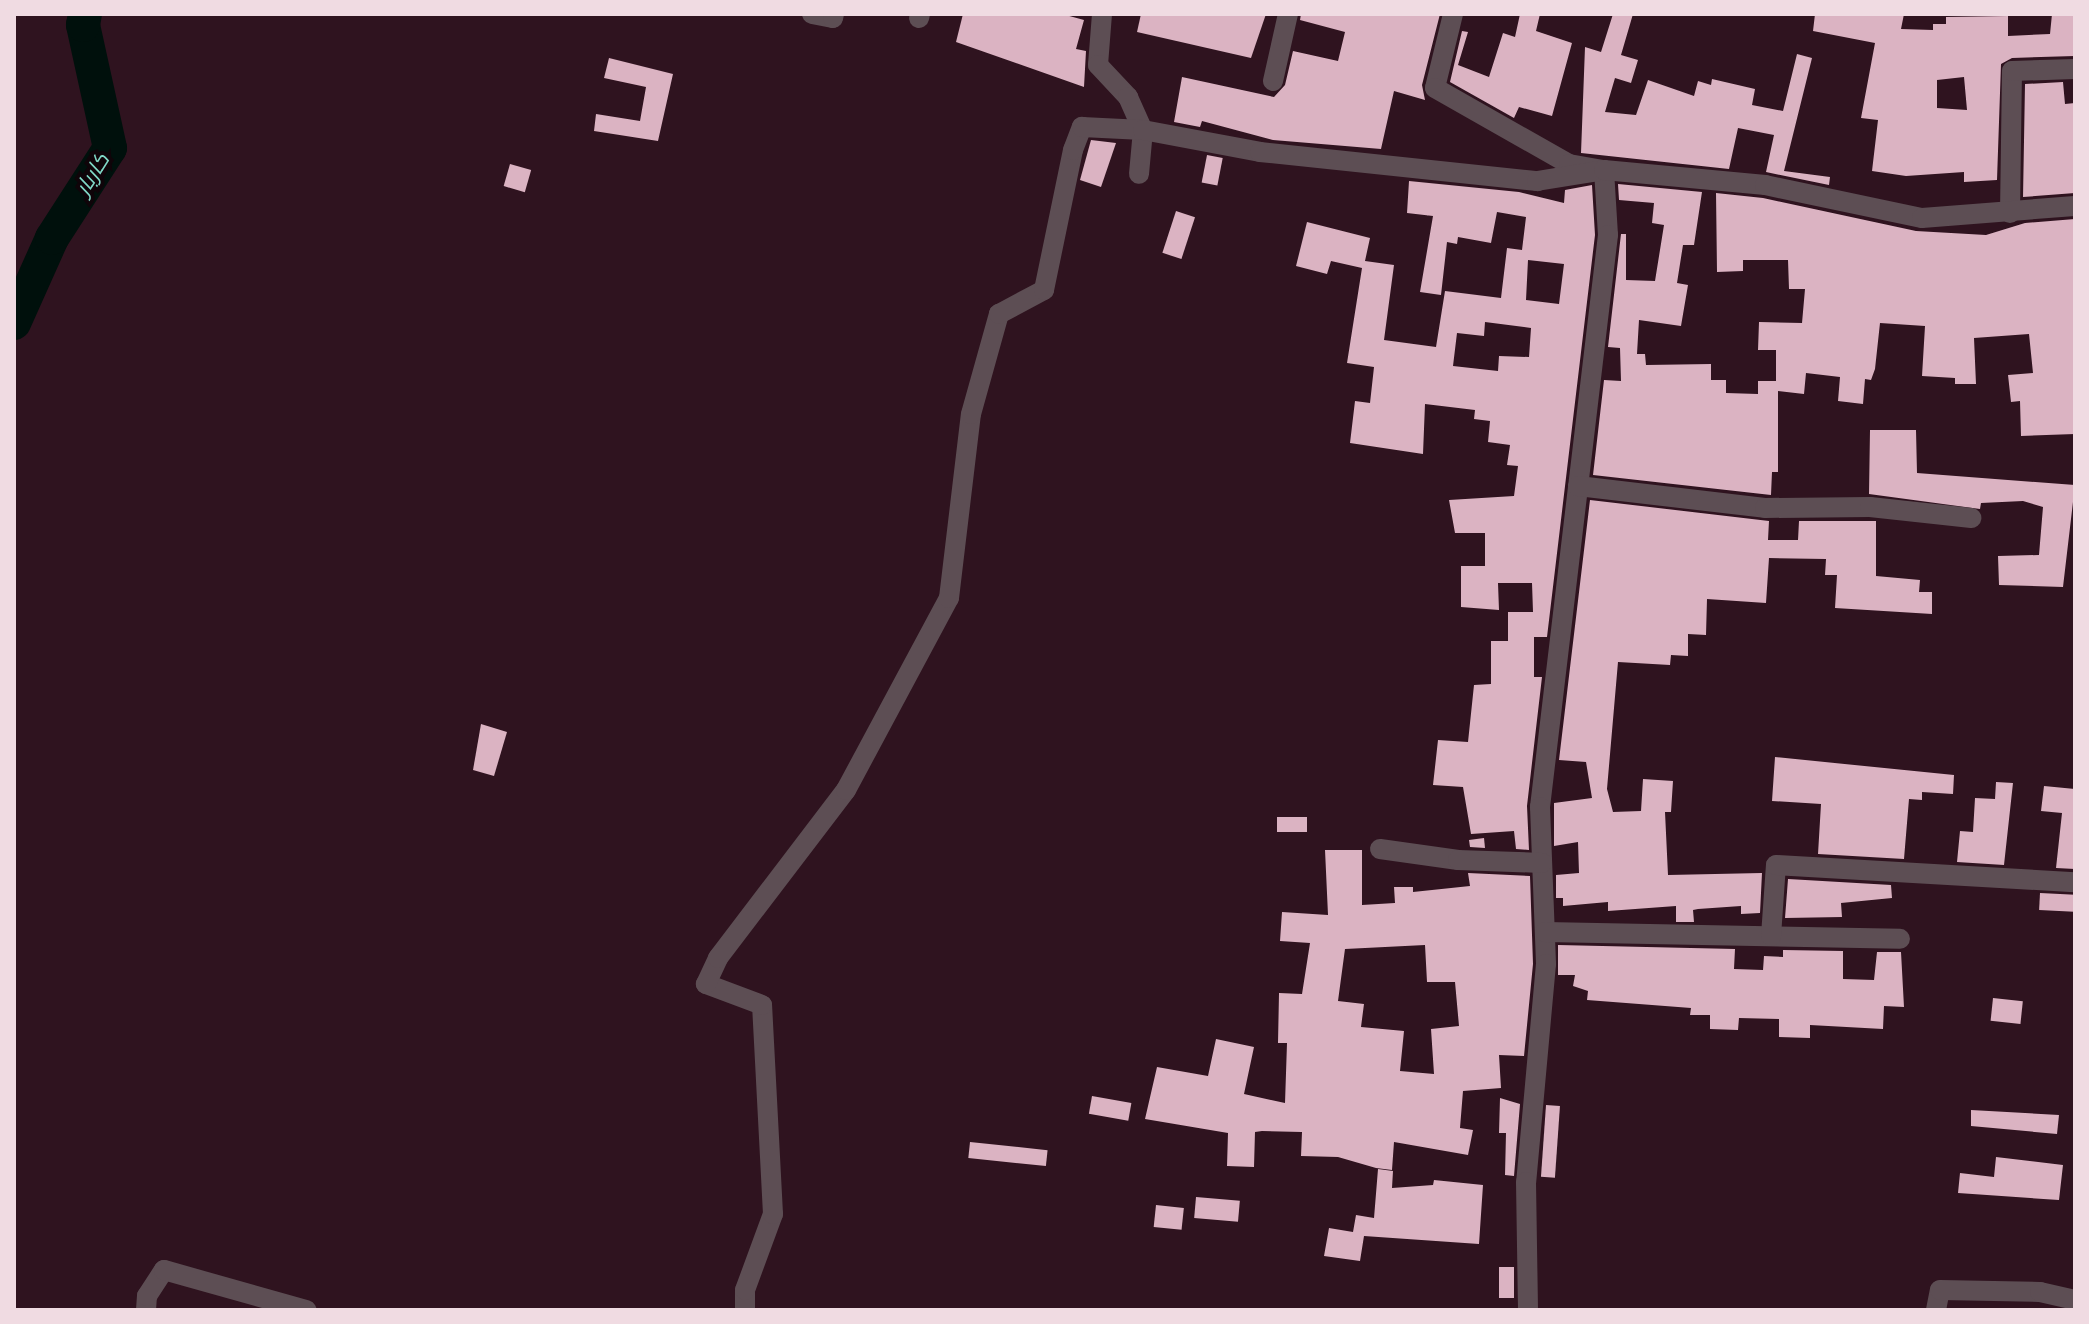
<!DOCTYPE html>
<html>
<head>
<meta charset="utf-8">
<style>
  body { margin:0 }
  #map { position:relative; width:2089px; height:1324px; overflow:hidden; background:#2f131f; font-family:"Crimson Pro",Cairo,serif }
  div>[style] { position:absolute }
  .river>* { height:34px; margin:-17px; padding:0 17px; transform-origin:17px; border-radius:17px; background:#00100c }
  .building>* { inset:0; background:#dbb3c2; transform-origin:0 0 }
  .minor>* { height:20px; margin:-10px; padding:0 10px; transform-origin:10px; border-radius:10px; background:#5d4e54 }
  span { translate:-50% -50%; white-space:nowrap; text-align:center; line-height:1.15; -webkit-text-stroke:8px #0f0409; paint-order:stroke }
  .water-label { font-size:22px; color:#80d8c7; font-style:italic }
  .frame { position:absolute; inset:0; border:16px solid #f0dbe2; pointer-events:none }
</style>
</head>
<body>
<div id="map">
  <div class="river">
    <div style="left:14px;top:323px;width:93px;rotate:-65.9deg"></div>
    <div style="left:52px;top:238px;width:107px;rotate:-57.2deg"></div>
    <div style="left:110px;top:148px;width:126px;rotate:-102.4deg"></div>
    <div style="left:83px;top:25px;width:11px;rotate:-80deg"></div>
  </div>
  <div class="building">
    <div style="clip-path:polygon(963px 14px,1062px 14px,1084px 20px,1076px 49px,1086px 51px,1084px 87px,956px 42px)"></div>
    <div style="clip-path:polygon(1141px 14px,1266px 14px,1251px 58px,1137px 32px)"></div>
    <div style="clip-path:polygon(1301px 14px,1440px 14px,1422px 85px,1425px 100px,1394px 91px,1381px 149px,1273px 140px,1202px 121px,1200px 127px,1174px 122px,1182px 77px,1274px 97px,1285px 85px,1293px 51px,1338px 61px,1345px 32px,1300px 20px)"></div>
    <div style="clip-path:polygon(1520px 14px,1540px 14px,1536px 31px,1572px 43px,1552px 116px,1519px 107px,1514px 118px,1450px 82px,1462px 31px,1468px 32px,1458px 65px,1489px 77px,1503px 33px,1515px 37px)"></div>
    <div style="clip-path:polygon(1613px 14px,1633px 14px,1621px 55px,1638px 60px,1631px 83px,1615px 78px,1605px 112px,1636px 115px,1648px 80px,1694px 96px,1698px 81px,1711px 85px,1712px 79px,1755px 89px,1752px 105px,1783px 111px,1797px 54px,1812px 58px,1784px 171px,1830px 177px,1829px 185px,1766px 172px,1774px 135px,1738px 128px,1729px 169px,1581px 153px,1585px 47px,1601px 52px)"></div>
    <div style="clip-path:polygon(evenodd,1815px 14px,1904px 14px,1901px 29px,1933px 30px,1933px 24px,1946px 24px,1946px 17px,2008px 16px,2008px 36px,2050px 34px,2052px 14px,2075px 14px,2075px 56px,2012px 58px,2001px 64px,1997px 180px,1964px 182px,1964px 172px,1906px 176px,1872px 171px,1878px 120px,1861px 118px,1875px 43px,1813px 31px,1815px 14px,1964px 77px,1967px 110px,1937px 108px,1937px 80px,1964px 77px)"></div>
    <div style="clip-path:polygon(609px 58px,673px 74px,658px 141px,594px 131px,596px 114px,640px 121px,646px 87px,604px 78px)"></div>
    <div style="clip-path:polygon(2063px 82px,2065px 104px,2075px 103px,2075px 193px,2023px 197px,2025px 84px)"></div>
    <div style="clip-path:polygon(1091px 140px,1116px 143px,1101px 187px,1080px 180px)"></div>
    <div style="left:1207px;top:155px;width:16px;height:28px;rotate:11deg"></div>
    <div style="left:510px;top:164px;width:22px;height:23px;rotate:16deg"></div>
    <div style="clip-path:polygon(evenodd,1409px 181px,1519px 192px,1564px 203px,1565px 190px,1592px 185px,1595px 235px,1547px 637px,1534px 637px,1534px 677px,1542px 677px,1527px 806px,1529px 850px,1516px 849px,1514px 831px,1471px 834px,1463px 787px,1433px 785px,1438px 740px,1468px 742px,1474px 685px,1491px 684px,1491px 641px,1508px 641px,1508px 612px,1533px 612px,1532px 583px,1498px 583px,1499px 610px,1461px 607px,1461px 566px,1485px 566px,1485px 533px,1455px 533px,1449px 500px,1514px 496px,1518px 466px,1507px 465px,1510px 445px,1488px 442px,1490px 421px,1474px 419px,1475px 410px,1425px 404px,1423px 454px,1350px 443px,1355px 401px,1370px 403px,1374px 367px,1347px 363px,1362px 268px,1331px 261px,1327px 274px,1296px 266px,1307px 222px,1370px 238px,1365px 261px,1394px 265px,1384px 340px,1436px 347px,1445px 291px,1501px 298px,1507px 248px,1522px 250px,1526px 217px,1497px 212px,1491px 243px,1458px 237px,1457px 244px,1447px 242px,1441px 295px,1420px 292px,1433px 216px,1407px 213px,1409px 181px,1528px 260px,1564px 264px,1559px 304px,1526px 300px,1528px 260px,1409px 181px,1485px 322px,1531px 328px,1529px 357px,1499px 356px,1498px 371px,1453px 366px,1457px 333px,1484px 336px,1485px 322px)"></div>
    <div style="clip-path:polygon(1618px 184px,1702px 192px,1694px 245px,1683px 245px,1677px 283px,1688px 285px,1681px 326px,1639px 320px,1637px 354px,1645px 354px,1646px 365px,1711px 364px,1711px 380px,1726px 380px,1726px 393px,1758px 394px,1758px 381px,1776px 381px,1776px 350px,1758px 350px,1759px 322px,1802px 323px,1805px 289px,1789px 289px,1788px 260px,1743px 260px,1743px 271px,1717px 272px,1716px 193px,1763px 198px,1916px 231px,1986px 235px,2025px 223px,2075px 219px,2075px 434px,2021px 436px,2020px 401px,2011px 402px,2008px 375px,2033px 373px,2029px 334px,1974px 338px,1976px 384px,1955px 384px,1955px 378px,1922px 376px,1925px 326px,1880px 323px,1875px 369px,1871px 380px,1865px 379px,1863px 404px,1838px 401px,1840px 377px,1806px 373px,1804px 394px,1778px 391px,1778px 472px,1772px 472px,1771px 495px,1593px 475px,1604px 380px,1621px 381px,1620px 348px,1608px 347px,1621px 234px,1626px 234px,1626px 280px,1655px 281px,1664px 225px,1652px 223px,1654px 203px,1619px 200px)"></div>
    <div style="left:1176px;top:211px;width:20px;height:44px;rotate:18deg"></div>
    <div style="clip-path:polygon(1870px 430px,1916px 430px,1917px 473px,2075px 485px,2063px 587px,1999px 585px,1998px 556px,2039px 555px,2043px 507px,2023px 501px,1981px 503px,1980px 509px,1869px 494px)"></div>
    <div style="clip-path:polygon(1590px 500px,1769px 521px,1768px 540px,1798px 540px,1799px 521px,1876px 521px,1876px 576px,1920px 580px,1919px 592px,1932px 592px,1932px 614px,1835px 608px,1837px 575px,1825px 575px,1826px 559px,1769px 558px,1766px 603px,1707px 599px,1706px 635px,1688px 634px,1688px 656px,1671px 655px,1670px 665px,1618px 662px,1607px 789px,1613px 812px,1641px 811px,1643px 779px,1673px 781px,1671px 812px,1665px 812px,1668px 875px,1762px 873px,1760px 913px,1741px 914px,1741px 906px,1698px 909px,1693px 910px,1694px 922px,1676px 922px,1676px 906px,1608px 911px,1608px 902px,1563px 906px,1563px 898px,1556px 898px,1556px 875px,1579px 873px,1578px 842px,1554px 846px,1554px 803px,1592px 798px,1586px 762px,1559px 760px)"></div>
    <div style="clip-path:polygon(481px 724px,507px 732px,494px 776px,473px 770px)"></div>
    <div style="clip-path:polygon(1775px 757px,1954px 775px,1953px 794px,1922px 792px,1922px 800px,1909px 799px,1904px 859px,1818px 854px,1821px 804px,1772px 801px)"></div>
    <div style="clip-path:polygon(1996px 782px,2013px 783px,2004px 865px,1957px 862px,1960px 831px,1973px 832px,1975px 798px,1995px 799px)"></div>
    <div style="clip-path:polygon(2044px 786px,2075px 789px,2075px 869px,2056px 868px,2062px 813px,2041px 811px)"></div>
    <div style="left:1277px;top:817px;width:30px;height:15px"></div>
    <div style="clip-path:polygon(1484px 838px,1485px 848px,1470px 847px,1469px 840px)"></div>
    <div style="clip-path:polygon(evenodd,1325px 850px,1362px 850px,1362px 905px,1395px 903px,1394px 887px,1413px 887px,1413px 892px,1470px 886px,1468px 873px,1530px 876px,1533px 964px,1524px 1056px,1499px 1055px,1501px 1088px,1463px 1091px,1460px 1128px,1473px 1130px,1468px 1155px,1394px 1142px,1392px 1170px,1376px 1168px,1338px 1157px,1301px 1156px,1302px 1132px,1262px 1131px,1255px 1132px,1254px 1167px,1227px 1166px,1228px 1133px,1145px 1119px,1157px 1067px,1208px 1076px,1216px 1039px,1254px 1047px,1244px 1094px,1285px 1103px,1287px 1043px,1278px 1043px,1279px 993px,1302px 994px,1310px 943px,1280px 941px,1282px 912px,1328px 915px,1325px 850px,1425px 945px,1427px 982px,1455px 982px,1459px 1026px,1431px 1029px,1434px 1074px,1400px 1071px,1404px 1031px,1361px 1027px,1364px 1004px,1338px 1001px,1345px 949px,1425px 945px)"></div>
    <div style="clip-path:polygon(1788px 879px,1891px 885px,1892px 898px,1841px 903px,1842px 917px,1785px 918px)"></div>
    <div style="left:2040px;top:893px;width:35px;height:17px;rotate:3deg"></div>
    <div style="clip-path:polygon(1558px 945px,1735px 949px,1734px 969px,1763px 970px,1764px 956px,1783px 957px,1783px 950px,1843px 951px,1843px 979px,1874px 980px,1877px 952px,1901px 952px,1904px 1007px,1884px 1006px,1883px 1029px,1810px 1025px,1810px 1038px,1779px 1037px,1779px 1019px,1739px 1018px,1738px 1030px,1710px 1029px,1710px 1015px,1690px 1015px,1691px 1008px,1587px 1000px,1588px 991px,1573px 986px,1575px 975px,1558px 975px)"></div>
    <div style="left:1993px;top:998px;width:30px;height:23px;rotate:6deg"></div>
    <div style="left:1092px;top:1096px;width:40px;height:18px;rotate:10deg"></div>
    <div style="clip-path:polygon(1500px 1098px,1520px 1104px,1514px 1176px,1505px 1175px,1506px 1133px,1499px 1133px)"></div>
    <div style="left:1546px;top:1105px;width:14px;height:72px;rotate:4deg"></div>
    <div style="clip-path:polygon(1971px 1110px,2059px 1115px,2057px 1134px,1971px 1126px)"></div>
    <div style="left:970px;top:1142px;width:78px;height:16px;rotate:6deg"></div>
    <div style="clip-path:polygon(1996px 1157px,2063px 1165px,2059px 1200px,1958px 1193px,1960px 1173px,1994px 1177px)"></div>
    <div style="clip-path:polygon(1378px 1169px,1393px 1171px,1392px 1188px,1433px 1185px,1434px 1180px,1483px 1185px,1479px 1244px,1364px 1236px,1360px 1261px,1324px 1256px,1329px 1228px,1353px 1232px,1356px 1215px,1374px 1218px)"></div>
    <div style="left:1196px;top:1197px;width:44px;height:21px;rotate:5deg"></div>
    <div style="left:1156px;top:1205px;width:28px;height:22px;rotate:6deg"></div>
    <div style="left:1499px;top:1267px;width:15px;height:31px"></div>
  </div>
  <div class="minor">
    <div style="left:812px;top:14px;width:21px;rotate:11deg"></div>
    <div style="left:833px;top:18px;width:4px;rotate:-76deg"></div>
    <div style="left:1102px;top:14px;width:51px;rotate:94.5deg"></div>
    <div style="left:1098px;top:65px;width:44px;rotate:46.8deg"></div>
    <div style="left:1128px;top:97px;width:36px;rotate:66deg"></div>
    <div style="left:1143px;top:130px;width:44px;rotate:95.2deg"></div>
    <div style="left:1453px;top:14px;width:76px;rotate:103.7deg"></div>
    <div style="left:1435px;top:88px;width:154px;rotate:29.6deg"></div>
    <div style="left:1569px;top:164px;width:36px;rotate:10deg"></div>
    <div style="left:1604px;top:170px;width:65px;rotate:86.5deg"></div>
    <div style="left:1608px;top:235px;width:576px;rotate:96.78deg"></div>
    <div style="left:1540px;top:807px;width:157px;rotate:87.8deg"></div>
    <div style="left:1546px;top:964px;width:219px;rotate:95.2deg"></div>
    <div style="left:1526px;top:1182px;width:128px;rotate:89.1deg"></div>
    <div style="left:919px;top:18px;width:4px;rotate:-76deg"></div>
    <div style="left:1273px;top:81px;width:69px;rotate:-77.4deg"></div>
    <div style="left:2010px;top:213px;width:142px;rotate:-89.2deg"></div>
    <div style="left:2012px;top:71px;width:63px;rotate:-1.8deg"></div>
    <div style="left:1578px;top:486px;width:188px;rotate:6.7deg"></div>
    <div style="left:1765px;top:508px;width:105px;rotate:-0.5deg"></div>
    <div style="left:1870px;top:507px;width:102px;rotate:6.2deg"></div>
    <div style="left:1380px;top:849px;width:79px;rotate:8deg"></div>
    <div style="left:1458px;top:860px;width:84px;rotate:2deg"></div>
    <div style="left:1545px;top:932px;width:355px;rotate:1.1deg"></div>
    <div style="left:1771px;top:936px;width:71px;rotate:-86deg"></div>
    <div style="left:1776px;top:865px;width:299px;rotate:3.3deg"></div>
    <div style="left:146px;top:1310px;width:14px;rotate:-86deg"></div>
    <div style="left:147px;top:1296px;width:31px;rotate:-57deg"></div>
    <div style="left:164px;top:1270px;width:148px;rotate:15.7deg"></div>
    <div style="left:745px;top:1310px;width:20px;rotate:-90deg"></div>
    <div style="left:745px;top:1290px;width:81px;rotate:-69.8deg"></div>
    <div style="left:773px;top:1214px;width:209px;rotate:-93deg"></div>
    <div style="left:762px;top:1005px;width:60px;rotate:-159.4deg"></div>
    <div style="left:706px;top:984px;width:29px;rotate:-65deg"></div>
    <div style="left:718px;top:958px;width:211px;rotate:-52.7deg"></div>
    <div style="left:846px;top:790px;width:218px;rotate:-61.8deg"></div>
    <div style="left:949px;top:598px;width:185px;rotate:-83.2deg"></div>
    <div style="left:971px;top:414px;width:104px;rotate:-74.4deg"></div>
    <div style="left:999px;top:314px;width:51px;rotate:-28.1deg"></div>
    <div style="left:1044px;top:290px;width:143px;rotate:-78.3deg"></div>
    <div style="left:1073px;top:150px;width:25px;rotate:-69deg"></div>
    <div style="left:1082px;top:127px;width:61px;rotate:2.8deg"></div>
    <div style="left:1143px;top:130px;width:119px;rotate:10.6deg"></div>
    <div style="left:1260px;top:152px;width:279px;rotate:6deg"></div>
    <div style="left:1537px;top:181px;width:68px;rotate:-9.3deg"></div>
    <div style="left:1604px;top:170px;width:162px;rotate:5.3deg"></div>
    <div style="left:1765px;top:185px;width:160px;rotate:11.9deg"></div>
    <div style="left:1922px;top:218px;width:153px;rotate:-4.5deg"></div>
    <div style="left:1936px;top:1310px;width:20px;rotate:-79deg"></div>
    <div style="left:1940px;top:1290px;width:100px;rotate:1.1deg"></div>
    <div style="left:2040px;top:1292px;width:36px;rotate:13deg"></div>
  </div>
  <div class="water-label">
    <span style="left:92px;top:174px;rotate:-58deg">کاربار</span>
  </div>
  <div class="frame"></div>
</div>
</body>
</html>
